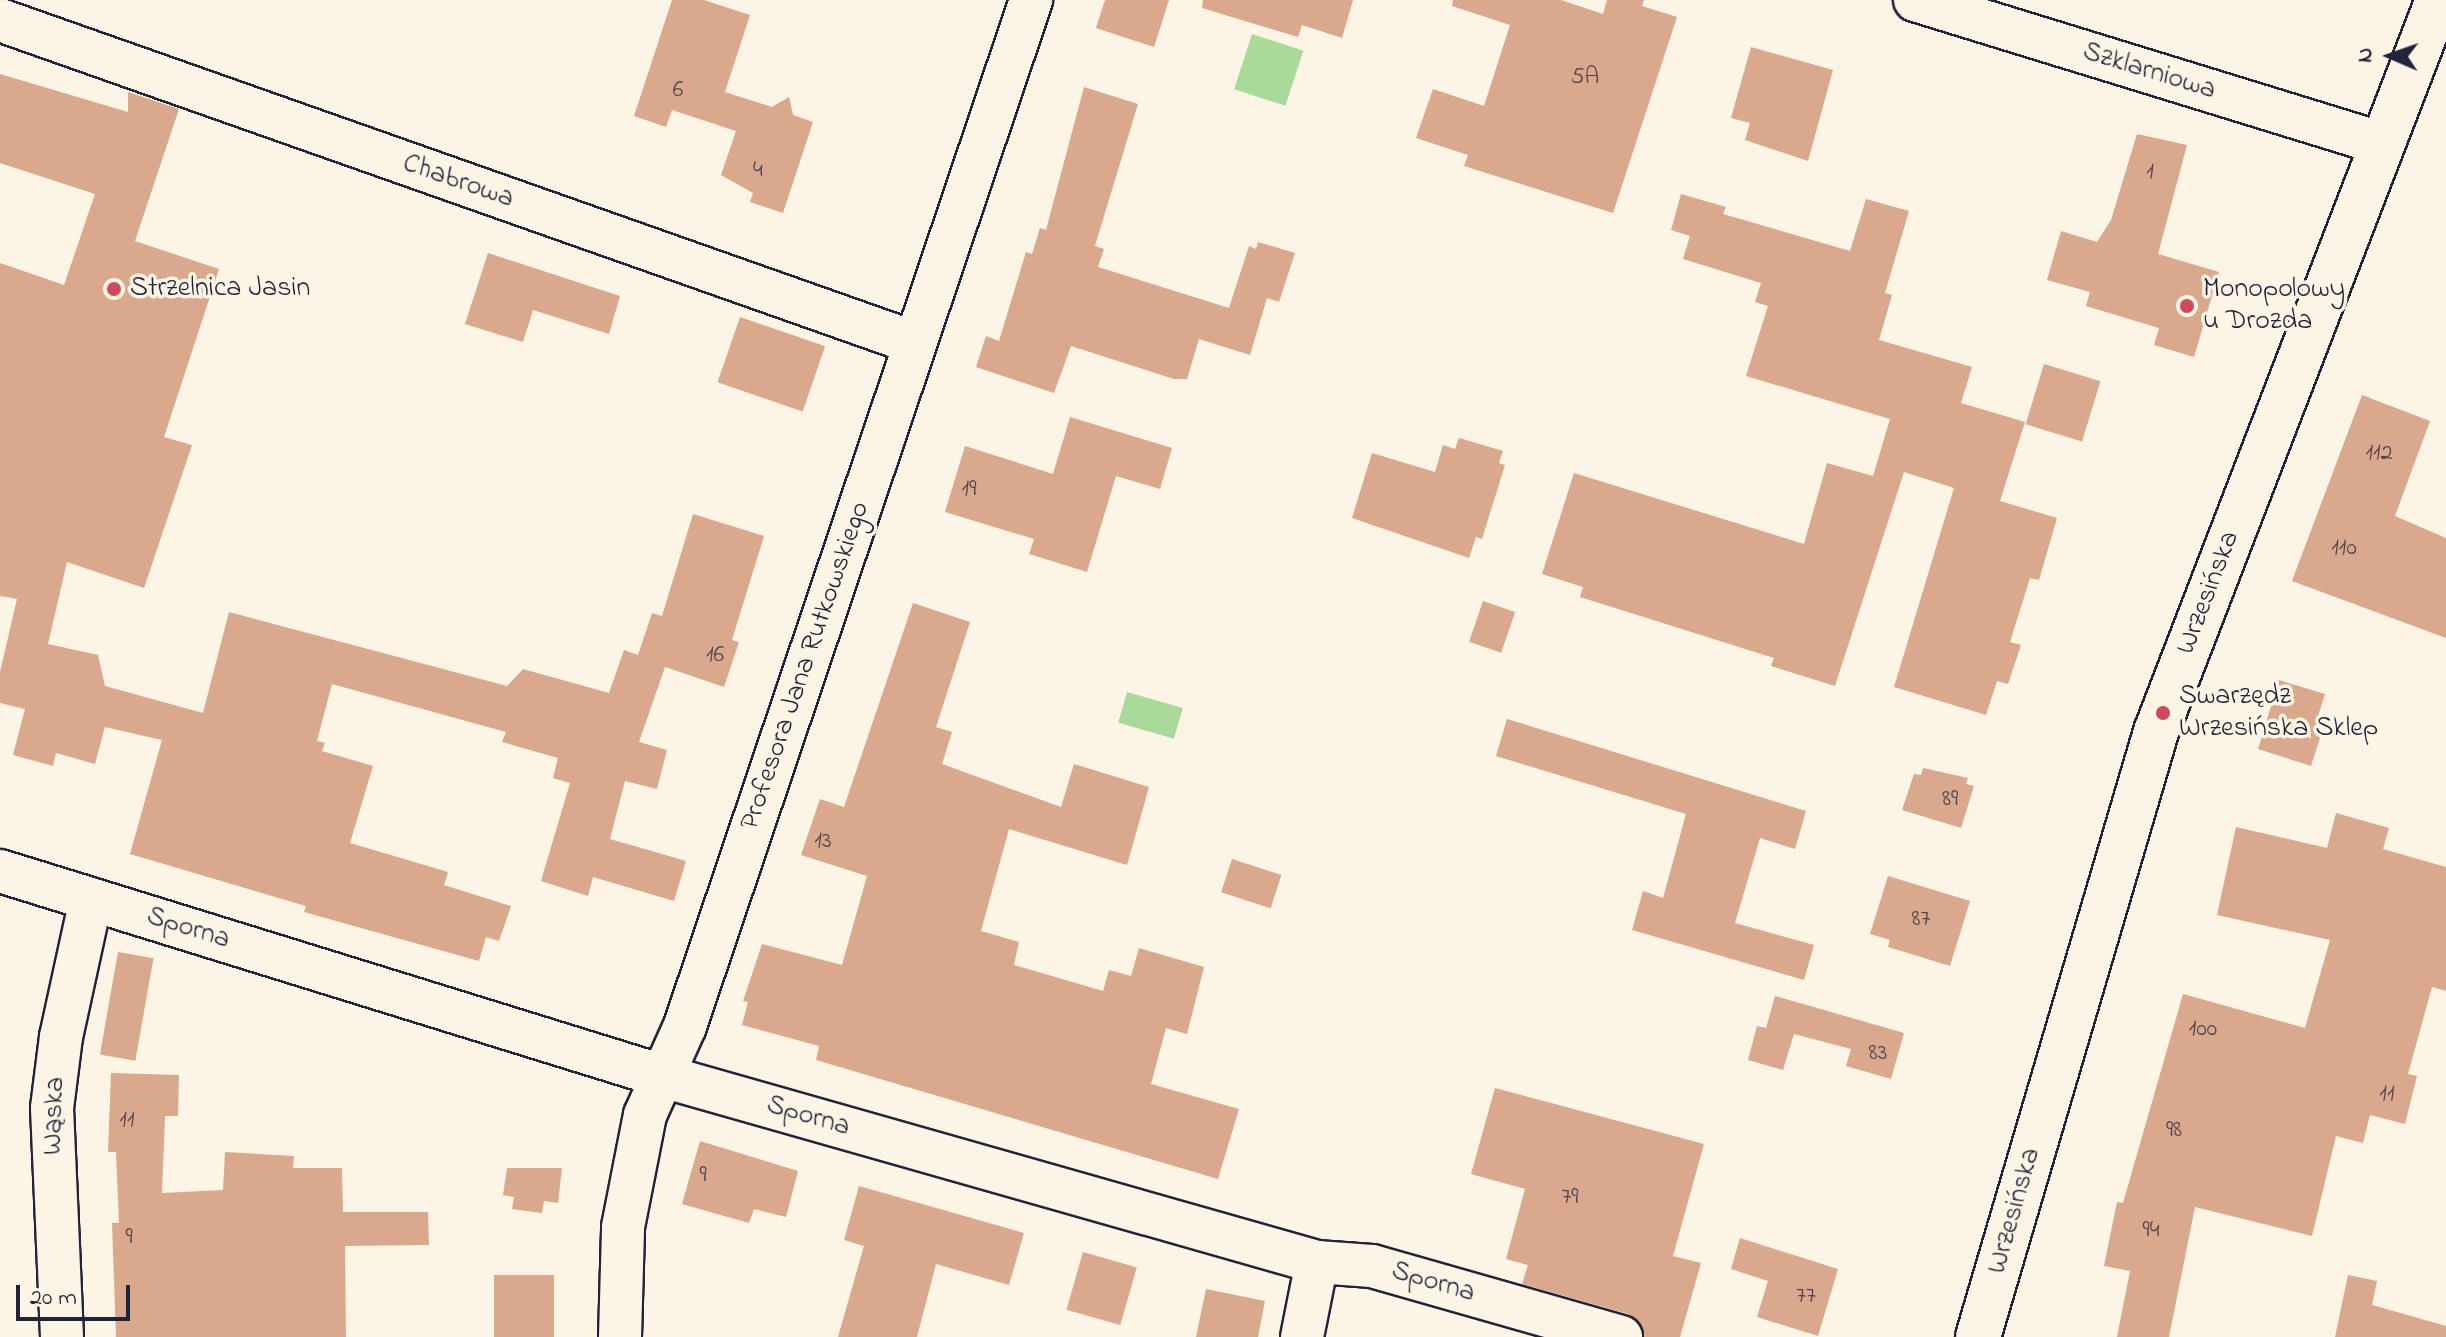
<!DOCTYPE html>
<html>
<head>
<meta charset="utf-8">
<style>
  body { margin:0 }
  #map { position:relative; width:2446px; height:1337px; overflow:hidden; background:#fcf5e5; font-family:"Indie Flower",sans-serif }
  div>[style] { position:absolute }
  .green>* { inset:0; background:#aada9a; transform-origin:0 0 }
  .building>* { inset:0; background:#daa98d; transform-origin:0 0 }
  .roads { filter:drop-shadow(2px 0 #22223b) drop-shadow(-2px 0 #22223b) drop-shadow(0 2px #22223b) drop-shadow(0 -2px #22223b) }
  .minor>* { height:42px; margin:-21px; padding:0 21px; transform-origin:21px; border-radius:21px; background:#fcf5e5 }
  .tertiary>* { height:44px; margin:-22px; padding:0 22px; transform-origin:22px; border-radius:22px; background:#fcf5e5 }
  .dots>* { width:22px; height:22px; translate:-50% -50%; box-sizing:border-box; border:4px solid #fcf5e5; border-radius:50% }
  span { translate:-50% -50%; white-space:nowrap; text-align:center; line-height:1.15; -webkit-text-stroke:7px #fcf5e5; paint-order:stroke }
  .number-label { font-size:24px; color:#504450 }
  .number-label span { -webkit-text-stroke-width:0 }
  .street-label { font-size:28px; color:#22223b }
  .poi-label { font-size:28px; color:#22223b }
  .left { translate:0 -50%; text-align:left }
  .north { position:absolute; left:2350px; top:16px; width:80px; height:80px; -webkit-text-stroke:6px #fcf5e5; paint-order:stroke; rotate:272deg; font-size:22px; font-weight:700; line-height:32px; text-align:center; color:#22223b }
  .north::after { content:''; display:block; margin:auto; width:28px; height:36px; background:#22223b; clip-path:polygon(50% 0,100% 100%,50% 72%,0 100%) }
  .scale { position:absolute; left:16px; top:1285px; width:114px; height:36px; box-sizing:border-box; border:4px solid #22223b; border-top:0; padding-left:10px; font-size:24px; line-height:28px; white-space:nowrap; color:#22223b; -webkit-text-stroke:6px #fcf5e5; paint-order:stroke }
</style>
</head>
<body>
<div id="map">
  <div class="green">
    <div style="left:1252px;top:34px;width:54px;height:58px;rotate:18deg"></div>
    <div style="left:1127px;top:692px;width:58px;height:32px;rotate:16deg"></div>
  </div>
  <div class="building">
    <div style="clip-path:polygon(672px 0,704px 0,750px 15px,725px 92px,772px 107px,789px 97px,793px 115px,813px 122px,783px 213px,750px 202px,753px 193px,721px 175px,736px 131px,672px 110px,666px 127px,634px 116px)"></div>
    <div style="clip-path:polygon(1105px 0,1169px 0,1154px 47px,1096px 28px)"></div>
    <div style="clip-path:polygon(1203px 0,1353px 0,1342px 38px,1302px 25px,1298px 37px,1202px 8px)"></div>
    <div style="clip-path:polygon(1453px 0,1561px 0,1603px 14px,1607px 0,1644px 0,1642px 6px,1677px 17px,1613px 213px,1464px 166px,1468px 155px,1416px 138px,1433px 89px,1484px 106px,1510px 25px,1452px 6px)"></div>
    <div style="clip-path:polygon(1751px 47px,1833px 70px,1808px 161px,1745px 140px,1750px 123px,1731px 118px)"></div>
    <div style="clip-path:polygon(0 74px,128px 112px,128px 92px,179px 109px,135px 241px,219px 269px,164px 437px,192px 445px,144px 588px,67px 562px,48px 644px,98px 655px,105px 686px,203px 713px,229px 612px,507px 686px,523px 669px,609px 693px,624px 650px,638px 655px,652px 613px,662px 616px,693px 514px,764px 536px,732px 640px,739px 642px,724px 687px,665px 667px,639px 742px,667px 750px,657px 789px,625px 781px,610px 839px,686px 861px,674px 901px,593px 877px,588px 896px,541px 881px,570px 783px,553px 778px,558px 758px,502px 742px,506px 732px,332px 684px,317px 741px,325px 743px,322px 751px,373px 766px,350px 843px,448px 872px,444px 885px,511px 906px,499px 941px,486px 937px,479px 961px,304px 912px,306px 906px,130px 854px,162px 740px,105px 727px,95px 764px,56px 753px,53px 766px,13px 755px,25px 709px,0 703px,0 672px,17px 599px,0 596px,0 263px,64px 285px,95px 194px,0 163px)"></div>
    <div style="clip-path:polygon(1084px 87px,1138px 104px,1095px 246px,1104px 249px,1098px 267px,1229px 308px,1249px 246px,1256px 249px,1258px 242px,1295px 253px,1279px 302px,1267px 298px,1250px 355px,1199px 339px,1187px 379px,1174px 379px,1071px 346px,1054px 393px,976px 367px,986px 336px,999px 341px,1026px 252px,1032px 254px,1040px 228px,1046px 230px)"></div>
    <div style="clip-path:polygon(2137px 134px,2187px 145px,2158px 254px,2219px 272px,2194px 357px,2154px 345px,2159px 328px,2086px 306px,2090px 292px,2047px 280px,2061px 231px,2097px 242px,2111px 220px)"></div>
    <div style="clip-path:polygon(1681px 194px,1726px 207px,1723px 214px,1850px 251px,1866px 199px,1909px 211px,1885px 293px,1892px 295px,1879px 340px,1972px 367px,1961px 403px,2025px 422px,2000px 501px,2057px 518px,2039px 580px,2030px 578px,2010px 642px,2021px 645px,2008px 684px,1997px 681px,1986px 715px,1894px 687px,1954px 488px,1904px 472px,1835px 686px,1771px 666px,1774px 658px,1580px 597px,1583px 587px,1542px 574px,1574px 473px,1804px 544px,1827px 463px,1873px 476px,1890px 419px,1746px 376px,1768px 306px,1755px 302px,1761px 283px,1683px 259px,1690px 236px,1671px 230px)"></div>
    <div style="clip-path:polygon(488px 253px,620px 296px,609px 334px,533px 310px,523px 342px,465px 324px)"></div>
    <div style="left:740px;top:317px;width:90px;height:69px;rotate:19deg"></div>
    <div style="left:2044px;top:364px;width:59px;height:63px;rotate:17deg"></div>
    <div style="clip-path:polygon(2362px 395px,2430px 421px,2395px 516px,2446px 538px,2446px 638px,2292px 581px)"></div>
    <div style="clip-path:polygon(1070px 417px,1172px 448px,1160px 489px,1116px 476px,1087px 572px,1029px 554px,1034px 539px,945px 512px,965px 446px,1053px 474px)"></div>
    <div style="clip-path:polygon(1459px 438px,1503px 451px,1499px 463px,1505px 465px,1482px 539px,1476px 537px,1469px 558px,1352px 518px,1372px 453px,1435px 472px,1443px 445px,1455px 449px)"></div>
    <div style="left:1483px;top:601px;width:34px;height:43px;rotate:19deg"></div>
    <div style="clip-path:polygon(913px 603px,970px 622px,936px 727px,952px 732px,942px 764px,1061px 807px,1074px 764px,1149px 787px,1127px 865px,1009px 829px,981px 931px,1019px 942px,1014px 965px,1103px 991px,1109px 970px,1131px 976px,1139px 948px,1204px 967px,1187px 1034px,1166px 1028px,1151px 1084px,1239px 1109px,1218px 1179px,816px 1060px,819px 1046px,742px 1025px,748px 1002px,743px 1001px,762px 944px,842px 965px,867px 876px,801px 855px,820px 799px,844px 807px)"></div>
    <div style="clip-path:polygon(2279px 680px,2325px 694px,2318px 716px,2326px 719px,2311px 766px,2258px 749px)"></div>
    <div style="clip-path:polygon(1507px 719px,1806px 811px,1795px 849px,1760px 838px,1735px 923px,1814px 945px,1804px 980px,1632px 930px,1643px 891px,1663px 898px,1686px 814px,1496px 756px)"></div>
    <div style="clip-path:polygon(1923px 768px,1968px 778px,1966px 784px,1974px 786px,1961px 828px,1902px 810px,1914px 774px,1921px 775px)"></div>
    <div style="clip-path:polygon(2336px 813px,2389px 828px,2383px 849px,2446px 867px,2446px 991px,2432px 987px,2408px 1074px,2417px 1076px,2405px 1124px,2370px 1115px,2363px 1143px,2336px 1136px,2312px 1236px,2195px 1207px,2169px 1337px,2117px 1337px,2130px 1271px,2104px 1266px,2117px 1202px,2123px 1203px,2183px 994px,2305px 1028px,2330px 940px,2217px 915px,2236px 827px,2327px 848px)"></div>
    <div style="left:1232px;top:859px;width:52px;height:35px;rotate:18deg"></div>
    <div style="clip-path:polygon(1888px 876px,1970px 901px,1950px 966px,1888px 947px,1890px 940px,1870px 934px)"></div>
    <div style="left:118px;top:952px;width:36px;height:104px;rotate:10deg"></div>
    <div style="clip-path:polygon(1775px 996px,1904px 1033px,1891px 1079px,1846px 1066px,1851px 1049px,1794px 1034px,1783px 1070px,1748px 1060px,1757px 1026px,1766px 1028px)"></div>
    <div style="clip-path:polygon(111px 1073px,179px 1075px,178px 1116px,165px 1116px,162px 1193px,223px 1190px,225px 1152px,294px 1156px,293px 1168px,342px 1168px,343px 1212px,428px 1212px,429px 1245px,345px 1246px,346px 1337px,116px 1337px,112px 1223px,119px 1223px,116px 1152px,108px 1152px)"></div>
    <div style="clip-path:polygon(1495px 1088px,1704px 1144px,1673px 1256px,1701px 1263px,1680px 1337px,1644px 1337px,1639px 1321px,1628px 1314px,1522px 1284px,1528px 1265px,1506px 1259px,1525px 1189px,1471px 1174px)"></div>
    <div style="clip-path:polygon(700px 1141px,798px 1171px,786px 1217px,754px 1209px,749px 1223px,682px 1204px)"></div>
    <div style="clip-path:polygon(507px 1168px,562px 1168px,558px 1203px,544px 1201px,542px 1213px,512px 1209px,514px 1197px,503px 1195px)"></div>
    <div style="clip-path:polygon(859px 1186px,1024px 1233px,1009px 1285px,936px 1264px,917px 1337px,838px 1337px,864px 1246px,844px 1240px)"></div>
    <div style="clip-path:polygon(1740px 1238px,1838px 1269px,1818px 1336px,1757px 1317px,1768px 1281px,1731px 1269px)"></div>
    <div style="left:1083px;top:1252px;width:56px;height:60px;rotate:16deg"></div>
    <div style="left:494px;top:1275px;width:60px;height:62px"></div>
    <div style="clip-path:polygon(2348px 1275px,2377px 1281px,2372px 1305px,2446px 1326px,2446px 1337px,2335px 1337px)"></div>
    <div style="clip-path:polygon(1206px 1289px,1265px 1301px,1258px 1337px,1196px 1337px)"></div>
  </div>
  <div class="roads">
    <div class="minor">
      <div style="left:1915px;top:0;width:490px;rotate:17.1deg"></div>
      <div style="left:0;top:20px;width:970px;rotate:19.44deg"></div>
      <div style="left:0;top:871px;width:690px;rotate:17.2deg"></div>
      <div style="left:659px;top:1075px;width:684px;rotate:15.86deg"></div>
      <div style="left:1317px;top:1262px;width:55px;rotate:4.2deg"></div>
      <div style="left:1372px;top:1266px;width:259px;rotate:15.9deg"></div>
      <div style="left:62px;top:1337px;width:229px;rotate:-92.5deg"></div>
      <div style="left:52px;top:1108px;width:72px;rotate:-82.8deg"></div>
      <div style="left:61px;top:1037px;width:141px;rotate:-77.7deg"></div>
      <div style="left:620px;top:1337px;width:110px;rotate:-88.4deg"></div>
      <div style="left:623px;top:1227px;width:114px;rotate:-78.9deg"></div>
      <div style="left:645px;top:1115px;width:98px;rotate:-65.8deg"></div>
      <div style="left:685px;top:1026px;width:1083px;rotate:-71.36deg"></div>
      <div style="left:1302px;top:1337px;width:76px;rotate:-78.7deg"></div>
    </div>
    <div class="tertiary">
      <div style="left:1978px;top:1337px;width:631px;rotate:-73.61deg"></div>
      <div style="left:2156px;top:732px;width:784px;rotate:-68.93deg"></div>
    </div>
  </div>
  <div class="dots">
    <div style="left:114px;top:289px;background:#d1495b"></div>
    <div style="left:2187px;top:306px;background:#d1495b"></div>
    <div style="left:2163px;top:713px;background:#d1495b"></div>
  </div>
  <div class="number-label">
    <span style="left:1585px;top:78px">5A</span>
    <span style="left:678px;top:91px">6</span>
    <span style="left:758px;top:171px">4</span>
    <span style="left:2150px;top:173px">1</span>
    <span style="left:2379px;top:454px">112</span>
    <span style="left:969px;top:490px">19</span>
    <span style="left:2344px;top:549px">110</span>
    <span style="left:715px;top:656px">16</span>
    <span style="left:1950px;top:800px">89</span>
    <span style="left:823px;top:842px">13</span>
    <span style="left:1921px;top:920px">87</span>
    <span style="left:2203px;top:1030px">100</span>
    <span style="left:1878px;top:1054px">83</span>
    <span style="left:2387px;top:1095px">11</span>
    <span style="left:127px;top:1121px">11</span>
    <span style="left:2174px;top:1131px">98</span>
    <span style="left:703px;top:1176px">9</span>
    <span style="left:1570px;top:1198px">79</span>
    <span style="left:2151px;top:1231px">94</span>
    <span style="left:129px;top:1238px">9</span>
    <span style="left:1806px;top:1297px">77</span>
  </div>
  <div class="street-label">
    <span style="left:2149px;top:72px;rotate:17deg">Szklarniowa</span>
    <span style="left:458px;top:182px;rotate:19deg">Chabrowa</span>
    <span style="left:2209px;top:593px;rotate:-69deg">Wrzesińska</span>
    <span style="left:806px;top:666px;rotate:-71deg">Profesora Jana Rutkowskiego</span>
    <span style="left:188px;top:929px;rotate:17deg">Sporna</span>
    <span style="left:55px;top:1116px;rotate:-88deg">Wąska</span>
    <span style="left:808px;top:1117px;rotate:16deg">Sporna</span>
    <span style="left:2015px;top:1211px;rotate:-74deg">Wrzesińska</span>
    <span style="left:1433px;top:1283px;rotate:16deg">Sporna</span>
  </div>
  <div class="poi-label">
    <span class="left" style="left:130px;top:289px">Strzelnica Jasin</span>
    <span class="left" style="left:2203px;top:306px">Monopolowy<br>u Drozda</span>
    <span class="left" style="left:2179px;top:713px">Swarzędz<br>Wrzesińska Sklep</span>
  </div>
  <div class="north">N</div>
  <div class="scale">20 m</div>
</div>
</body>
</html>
